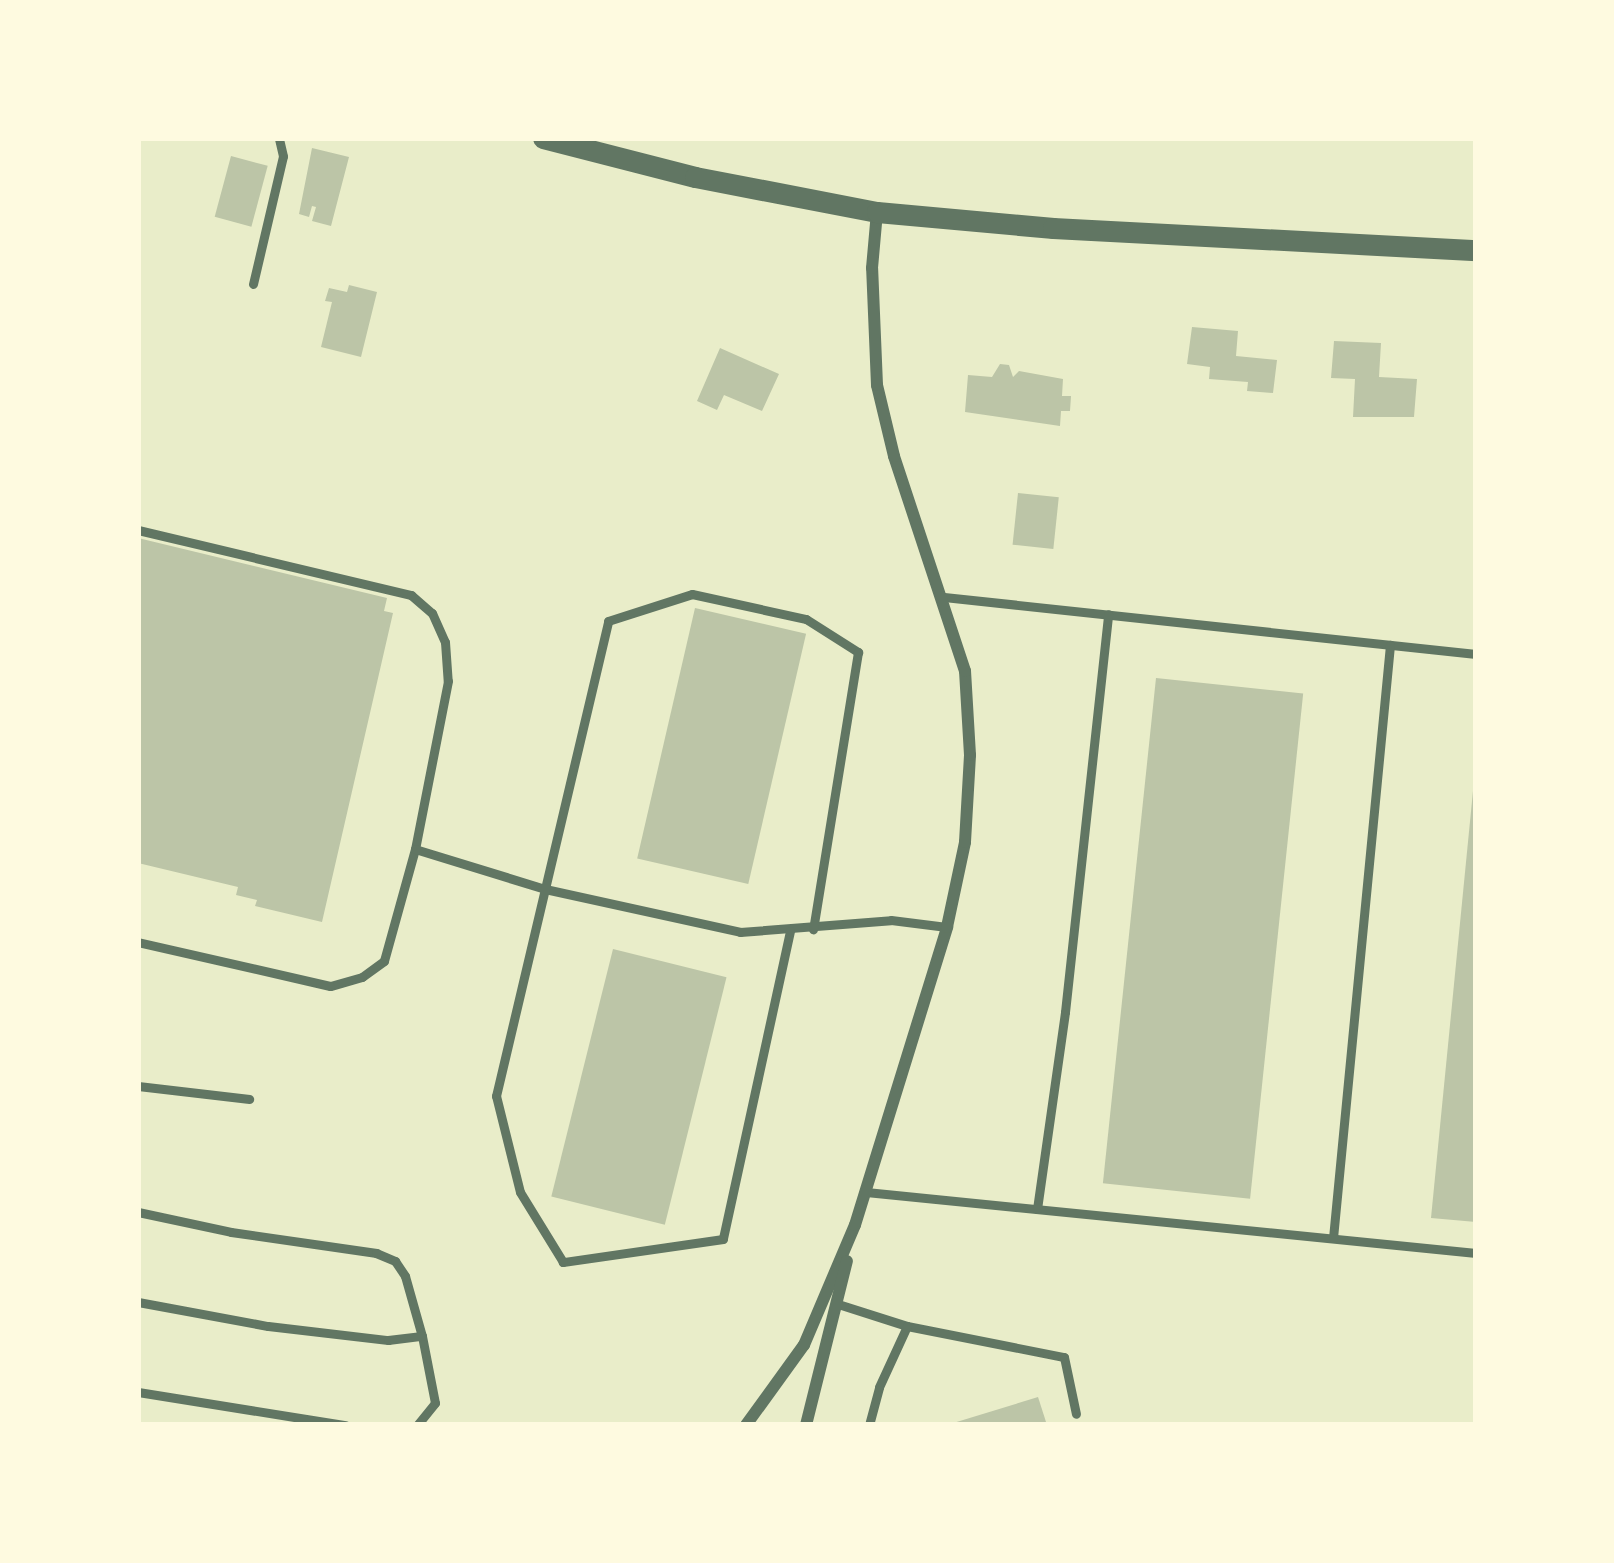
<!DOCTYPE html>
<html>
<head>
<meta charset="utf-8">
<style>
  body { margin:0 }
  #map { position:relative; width:1614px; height:1563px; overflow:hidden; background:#e9edc9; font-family:"Roboto Condensed",sans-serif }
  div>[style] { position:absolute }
  .building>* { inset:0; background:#bcc5a7; transform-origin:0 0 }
  .service>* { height:9px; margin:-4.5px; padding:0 4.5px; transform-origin:4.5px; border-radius:4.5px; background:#617663 }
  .minor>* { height:12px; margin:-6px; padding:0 6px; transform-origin:6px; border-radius:6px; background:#617663 }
  .tertiary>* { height:21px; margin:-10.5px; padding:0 10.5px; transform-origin:10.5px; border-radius:10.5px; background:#617663 }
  span { translate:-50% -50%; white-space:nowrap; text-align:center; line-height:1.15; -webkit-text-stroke:12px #fefae0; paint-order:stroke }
  .frame { position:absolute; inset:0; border:141px solid #fefae0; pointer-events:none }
</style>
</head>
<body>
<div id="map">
  <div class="building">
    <div style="clip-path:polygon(312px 148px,349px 157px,331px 226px,312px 221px,316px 207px,312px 206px,309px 217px,299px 214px)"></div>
    <div style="left:231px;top:156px;width:38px;height:63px;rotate:15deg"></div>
    <div style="clip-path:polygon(349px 285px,377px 292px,361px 357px,321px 347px,332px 302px,325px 301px,329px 288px,347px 292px)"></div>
    <div style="clip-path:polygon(1192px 327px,1238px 331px,1236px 356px,1277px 360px,1273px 393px,1247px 391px,1248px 382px,1209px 379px,1210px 367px,1187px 364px)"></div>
    <div style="clip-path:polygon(1334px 341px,1381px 343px,1379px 377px,1417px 379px,1414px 417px,1353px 417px,1355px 379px,1331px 378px)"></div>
    <div style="clip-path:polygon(720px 348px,779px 374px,762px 411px,724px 395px,717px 410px,697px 401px)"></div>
    <div style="clip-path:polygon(1000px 364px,1009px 365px,1013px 377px,1019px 371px,1063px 379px,1062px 396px,1071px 396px,1070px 411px,1061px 411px,1060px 426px,965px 412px,968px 375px,992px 377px)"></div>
    <div style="left:1018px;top:493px;width:41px;height:52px;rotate:6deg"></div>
    <div style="clip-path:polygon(138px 538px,387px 598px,384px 611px,393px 613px,322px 922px,255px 906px,257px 900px,236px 895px,238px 887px,138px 863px)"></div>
    <div style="left:695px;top:608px;width:114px;height:257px;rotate:13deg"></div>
    <div style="left:1156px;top:678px;width:148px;height:508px;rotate:6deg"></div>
    <div style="clip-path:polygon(1473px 791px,1476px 791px,1476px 1222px,1431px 1218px)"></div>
    <div style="left:613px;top:949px;width:117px;height:255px;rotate:14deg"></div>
    <div style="clip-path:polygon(1038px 1397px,1047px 1425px,950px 1425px,950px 1424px)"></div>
  </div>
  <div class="service">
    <div style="left:253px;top:284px;width:131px;rotate:-76.8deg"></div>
    <div style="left:283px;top:156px;width:18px;rotate:-103deg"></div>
    <div style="left:138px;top:530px;width:281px;rotate:13.4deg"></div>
    <div style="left:411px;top:595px;width:28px;rotate:41deg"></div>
    <div style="left:432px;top:613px;width:32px;rotate:66deg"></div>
    <div style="left:445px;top:642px;width:39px;rotate:86deg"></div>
    <div style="left:448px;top:681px;width:171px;rotate:101.1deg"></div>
    <div style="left:415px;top:849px;width:116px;rotate:105.5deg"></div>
    <div style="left:384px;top:961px;width:27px;rotate:144deg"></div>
    <div style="left:362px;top:977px;width:33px;rotate:164deg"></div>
    <div style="left:330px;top:986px;width:197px;rotate:-167.1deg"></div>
    <div style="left:944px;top:597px;width:535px;rotate:6.12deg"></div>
    <div style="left:415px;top:849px;width:136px;rotate:17.1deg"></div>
    <div style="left:545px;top:889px;width:200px;rotate:12.4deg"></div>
    <div style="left:740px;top:932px;width:151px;rotate:-4.5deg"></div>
    <div style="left:891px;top:920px;width:56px;rotate:7.1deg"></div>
    <div style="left:790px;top:931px;width:315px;rotate:102.3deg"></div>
    <div style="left:723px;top:1239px;width:162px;rotate:171.8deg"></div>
    <div style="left:563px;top:1262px;width:82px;rotate:-121.6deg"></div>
    <div style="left:520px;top:1192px;width:99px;rotate:-104deg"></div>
    <div style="left:496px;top:1096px;width:488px;rotate:-76.7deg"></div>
    <div style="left:608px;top:621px;width:88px;rotate:-17.8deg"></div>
    <div style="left:692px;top:594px;width:117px;rotate:12.4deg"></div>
    <div style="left:806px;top:619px;width:62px;rotate:32.4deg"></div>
    <div style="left:858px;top:652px;width:281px;rotate:99.2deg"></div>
    <div style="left:138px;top:1086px;width:112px;rotate:6.7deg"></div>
    <div style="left:866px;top:1192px;width:613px;rotate:5.71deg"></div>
    <div style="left:1037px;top:1209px;width:199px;rotate:-81.9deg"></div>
    <div style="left:1065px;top:1012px;width:400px;rotate:-83.8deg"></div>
    <div style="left:138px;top:1212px;width:95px;rotate:12.1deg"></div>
    <div style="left:231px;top:1232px;width:147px;rotate:8.2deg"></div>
    <div style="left:376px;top:1253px;width:21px;rotate:23deg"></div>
    <div style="left:395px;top:1261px;width:18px;rotate:56deg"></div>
    <div style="left:405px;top:1276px;width:62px;rotate:74.2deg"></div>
    <div style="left:422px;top:1336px;width:68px;rotate:79deg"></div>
    <div style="left:435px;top:1403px;width:28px;rotate:129deg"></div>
    <div style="left:1333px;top:1238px;width:596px;rotate:-84.51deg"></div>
    <div style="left:138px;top:1302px;width:132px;rotate:10.5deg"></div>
    <div style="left:268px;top:1326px;width:121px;rotate:6.7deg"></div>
    <div style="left:388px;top:1340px;width:34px;rotate:-7deg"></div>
    <div style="left:838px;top:1304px;width:72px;rotate:17.7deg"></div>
    <div style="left:907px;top:1326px;width:160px;rotate:11.2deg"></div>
    <div style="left:1064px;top:1357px;width:58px;rotate:78.1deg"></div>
    <div style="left:138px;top:1392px;width:210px;rotate:9.1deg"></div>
    <div style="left:869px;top:1425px;width:39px;rotate:-75deg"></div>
    <div style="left:879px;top:1387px;width:67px;rotate:-65.3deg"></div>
  </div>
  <div class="minor">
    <div style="left:746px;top:1425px;width:99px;rotate:-54.1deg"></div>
    <div style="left:804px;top:1345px;width:130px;rotate:-67deg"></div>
    <div style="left:855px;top:1225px;width:312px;rotate:-72.8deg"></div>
    <div style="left:947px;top:927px;width:87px;rotate:-78deg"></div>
    <div style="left:965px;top:842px;width:87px;rotate:-86.7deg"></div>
    <div style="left:970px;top:755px;width:84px;rotate:-93.4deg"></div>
    <div style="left:965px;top:671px;width:226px;rotate:-108.3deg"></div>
    <div style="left:894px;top:456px;width:73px;rotate:-103.5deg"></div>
    <div style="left:877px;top:385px;width:117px;rotate:-92.4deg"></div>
    <div style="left:872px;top:268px;width:56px;rotate:-84.9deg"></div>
    <div style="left:806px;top:1425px;width:169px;rotate:-76deg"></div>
  </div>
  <div class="tertiary">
    <div style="left:543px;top:138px;width:157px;rotate:14.4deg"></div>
    <div style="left:695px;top:177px;width:185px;rotate:10.9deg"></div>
    <div style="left:877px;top:212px;width:177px;rotate:5.2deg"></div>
    <div style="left:1053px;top:228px;width:424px;rotate:3deg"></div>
  </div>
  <div class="frame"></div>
</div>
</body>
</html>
